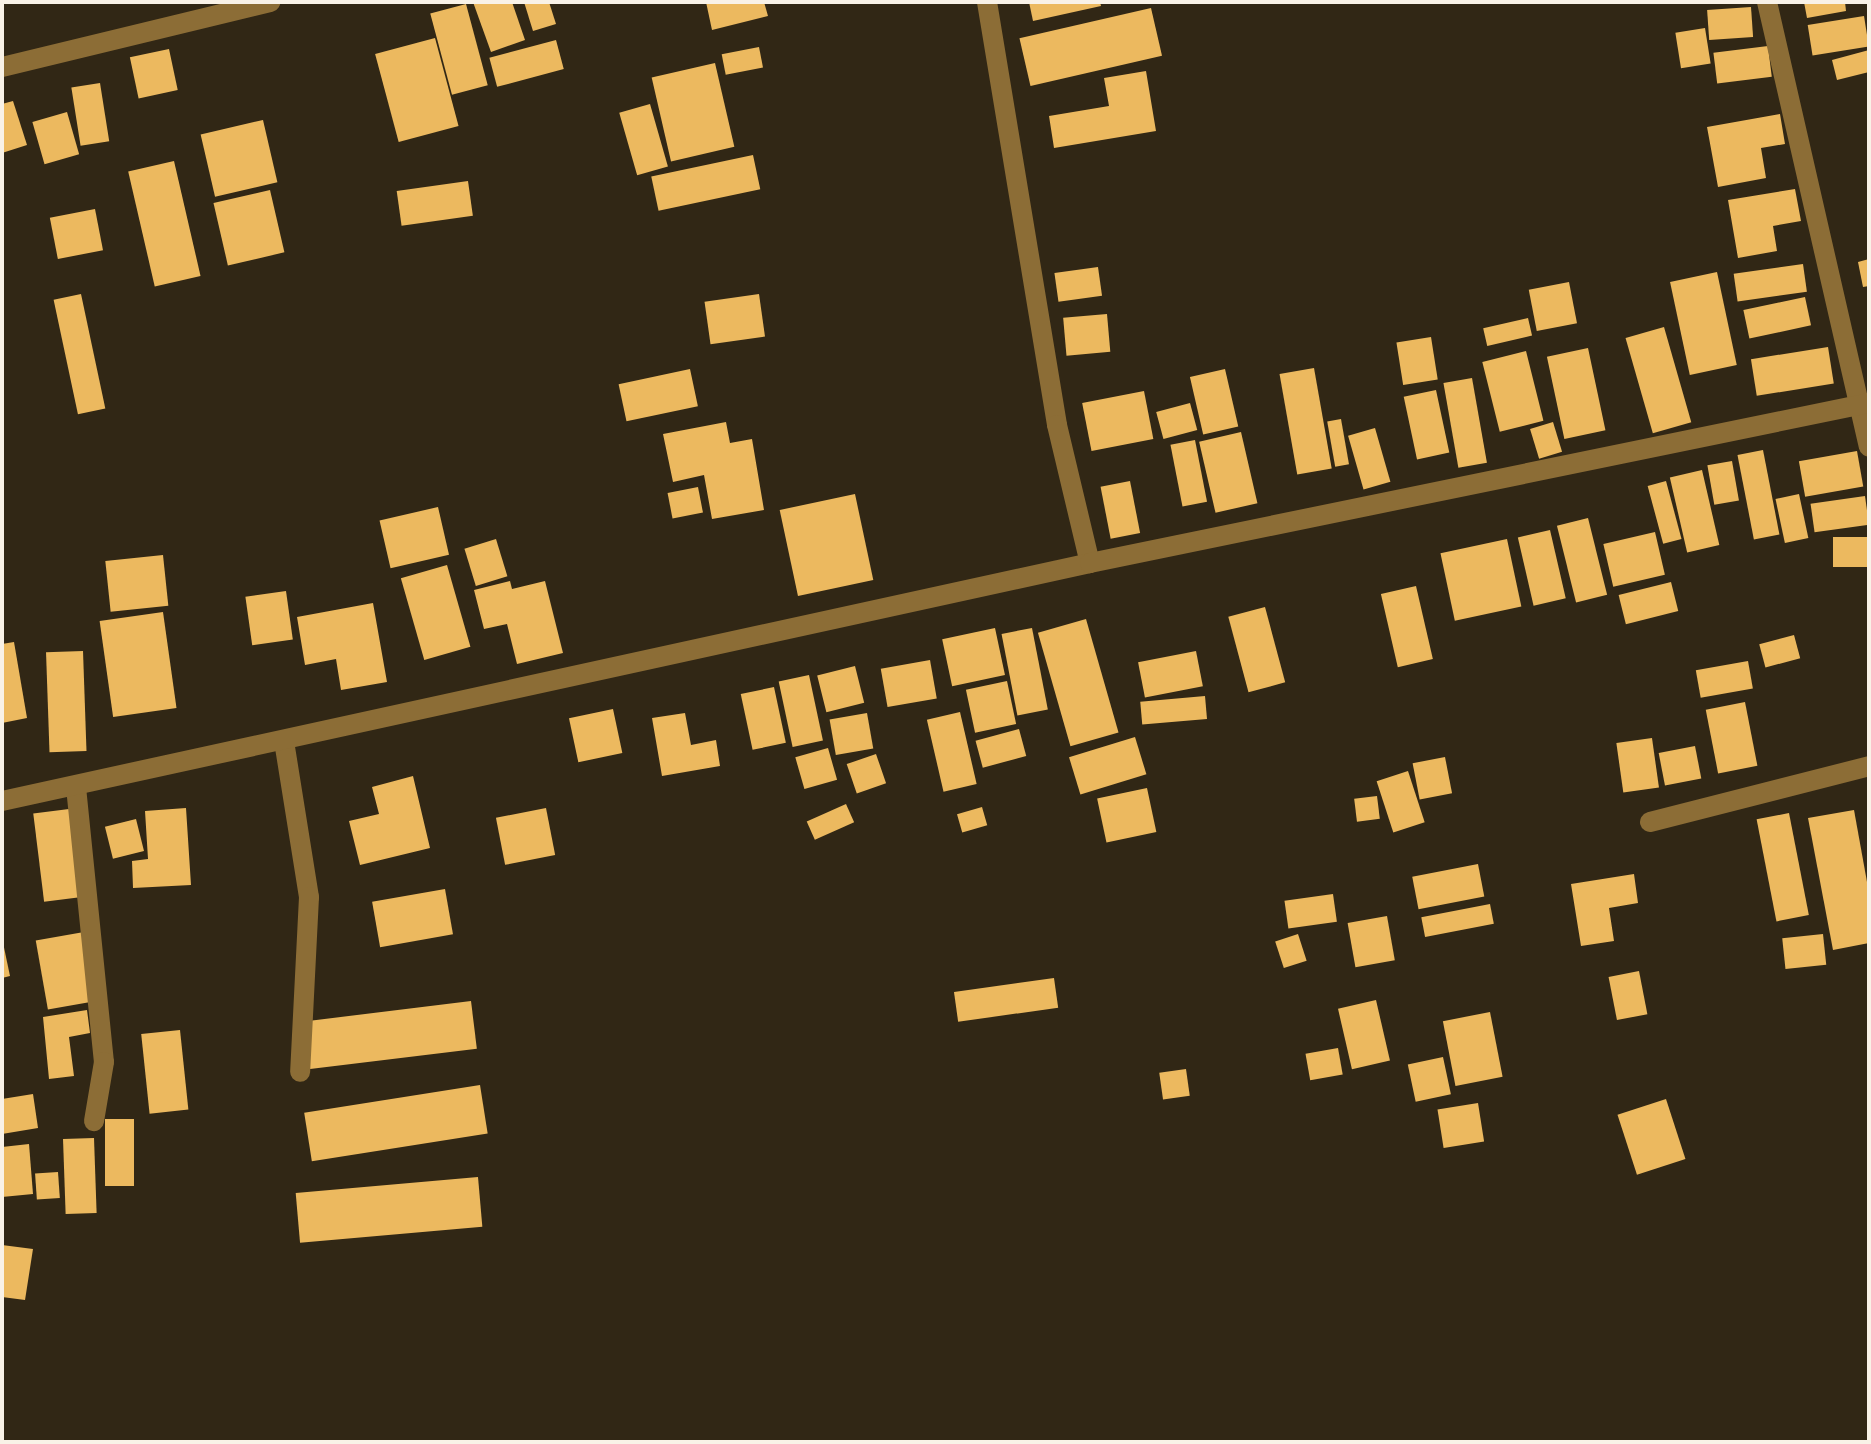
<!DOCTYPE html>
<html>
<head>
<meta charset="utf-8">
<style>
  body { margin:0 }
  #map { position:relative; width:1871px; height:1444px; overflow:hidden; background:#312715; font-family:"Noto Sans",sans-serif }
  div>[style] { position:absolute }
  .building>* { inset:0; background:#ecb95f; transform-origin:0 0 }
  .minor>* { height:20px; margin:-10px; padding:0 10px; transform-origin:10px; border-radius:10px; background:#8c6d36 }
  span { translate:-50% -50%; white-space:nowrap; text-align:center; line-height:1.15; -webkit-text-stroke:8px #271d0b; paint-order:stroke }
  .frame { position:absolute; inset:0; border:4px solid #f9f2e7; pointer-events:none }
</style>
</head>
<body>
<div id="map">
  <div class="building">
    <div style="clip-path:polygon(473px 2px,512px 2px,525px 40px,491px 52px)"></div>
    <div style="clip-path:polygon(524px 2px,549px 2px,556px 24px,533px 31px)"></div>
    <div style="clip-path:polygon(706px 2px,764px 2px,768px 16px,712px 30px)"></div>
    <div style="clip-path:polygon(1029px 2px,1100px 2px,1101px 6px,1033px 21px)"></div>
    <div style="clip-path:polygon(1804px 2px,1845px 2px,1846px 11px,1807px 18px)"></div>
    <div style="left:466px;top:4px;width:84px;height:37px;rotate:75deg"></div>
    <div style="left:1751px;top:7px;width:30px;height:44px;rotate:86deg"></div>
    <div style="left:1151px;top:8px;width:49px;height:135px;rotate:77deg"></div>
    <div style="left:1864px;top:16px;width:31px;height:57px;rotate:81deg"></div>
    <div style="left:1705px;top:28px;width:36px;height:30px;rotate:81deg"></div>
    <div style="left:435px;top:38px;width:91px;height:62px;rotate:75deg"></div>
    <div style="left:556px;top:40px;width:30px;height:69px;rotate:75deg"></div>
    <div style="left:1768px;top:46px;width:31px;height:55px;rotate:83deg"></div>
    <div style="left:759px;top:47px;width:21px;height:38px;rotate:79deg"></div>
    <div style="left:169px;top:49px;width:42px;height:40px;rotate:78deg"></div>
    <div style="clip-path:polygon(1869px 50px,1869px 72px,1837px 80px,1832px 60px)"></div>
    <div style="left:715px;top:63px;width:86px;height:65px;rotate:77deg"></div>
    <div style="clip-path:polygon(1146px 71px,1156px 131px,1054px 148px,1049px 116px,1109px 106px,1104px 78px)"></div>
    <div style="left:100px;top:83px;width:59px;height:29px;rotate:81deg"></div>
    <div style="clip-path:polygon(13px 101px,27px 145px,2px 153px,2px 104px)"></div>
    <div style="left:650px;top:104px;width:65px;height:32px;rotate:74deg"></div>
    <div style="left:67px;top:112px;width:44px;height:36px;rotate:74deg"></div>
    <div style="clip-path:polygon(1780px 114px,1785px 144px,1761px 148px,1766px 178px,1718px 187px,1707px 127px)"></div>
    <div style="left:263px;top:120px;width:64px;height:64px;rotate:77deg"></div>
    <div style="left:753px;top:155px;width:35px;height:104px;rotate:78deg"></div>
    <div style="left:174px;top:161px;width:118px;height:47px;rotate:77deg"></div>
    <div style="left:468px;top:181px;width:35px;height:72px;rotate:82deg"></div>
    <div style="clip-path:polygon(1795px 189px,1801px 221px,1773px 226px,1777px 251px,1738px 258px,1728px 200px)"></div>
    <div style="left:270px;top:190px;width:64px;height:58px;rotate:77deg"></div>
    <div style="left:95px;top:209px;width:42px;height:46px;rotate:79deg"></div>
    <div style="clip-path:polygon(1869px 259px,1869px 286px,1863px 287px,1858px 262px)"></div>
    <div style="left:1803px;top:264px;width:28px;height:70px;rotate:82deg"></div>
    <div style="left:1098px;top:267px;width:29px;height:44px;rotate:82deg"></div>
    <div style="left:1717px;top:272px;width:95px;height:48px;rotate:78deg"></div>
    <div style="left:1569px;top:282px;width:42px;height:41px;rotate:79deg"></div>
    <div style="left:81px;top:294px;width:117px;height:28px;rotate:78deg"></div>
    <div style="left:759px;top:294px;width:43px;height:55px;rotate:82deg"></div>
    <div style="left:1805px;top:297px;width:29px;height:63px;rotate:78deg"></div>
    <div style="left:1107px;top:314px;width:38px;height:44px;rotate:85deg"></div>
    <div style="left:1528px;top:318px;width:18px;height:46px;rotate:77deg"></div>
    <div style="left:1664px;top:327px;width:99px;height:40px;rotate:74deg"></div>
    <div style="left:1431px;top:337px;width:43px;height:35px;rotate:81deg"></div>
    <div style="left:1828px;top:347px;width:37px;height:78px;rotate:81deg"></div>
    <div style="left:1588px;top:348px;width:84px;height:42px;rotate:78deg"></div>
    <div style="left:1526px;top:351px;width:72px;height:45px;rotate:76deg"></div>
    <div style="left:1314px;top:368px;width:102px;height:35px;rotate:80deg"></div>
    <div style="left:690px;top:369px;width:38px;height:73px;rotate:78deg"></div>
    <div style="left:1225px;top:369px;width:59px;height:36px;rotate:77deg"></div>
    <div style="left:1472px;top:378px;width:86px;height:29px;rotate:80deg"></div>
    <div style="left:1436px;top:390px;width:64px;height:33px;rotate:78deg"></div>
    <div style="left:1144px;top:391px;width:49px;height:63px;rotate:79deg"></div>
    <div style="left:1190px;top:403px;width:28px;height:35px;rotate:75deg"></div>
    <div style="left:1341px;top:419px;width:46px;height:14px;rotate:80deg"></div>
    <div style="clip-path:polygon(726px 422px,730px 443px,752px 439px,764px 510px,712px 519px,704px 475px,673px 482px,663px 434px)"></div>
    <div style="left:1553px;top:422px;width:31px;height:24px;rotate:73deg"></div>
    <div style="left:1375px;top:428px;width:56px;height:28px;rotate:74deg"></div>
    <div style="left:1241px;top:432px;width:73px;height:43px;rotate:77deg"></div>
    <div style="left:1195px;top:440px;width:63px;height:25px;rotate:79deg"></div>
    <div style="left:1763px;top:450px;width:86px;height:26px;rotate:79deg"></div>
    <div style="left:1857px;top:451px;width:36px;height:59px;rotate:80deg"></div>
    <div style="left:1732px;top:461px;width:40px;height:25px;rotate:80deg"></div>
    <div style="left:1702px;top:470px;width:77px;height:33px;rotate:77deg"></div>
    <div style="left:1130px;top:481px;width:53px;height:30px;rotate:79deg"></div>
    <div style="left:1666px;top:481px;width:60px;height:19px;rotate:75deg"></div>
    <div style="left:698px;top:487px;width:26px;height:31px;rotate:79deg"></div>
    <div style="left:855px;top:494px;width:88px;height:77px;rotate:78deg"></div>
    <div style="left:1799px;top:494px;width:45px;height:24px;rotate:78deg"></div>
    <div style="left:1865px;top:496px;width:29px;height:55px;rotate:82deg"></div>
    <div style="left:438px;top:507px;width:49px;height:60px;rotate:77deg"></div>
    <div style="left:1588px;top:518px;width:79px;height:32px;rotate:76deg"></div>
    <div style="left:1550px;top:530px;width:70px;height:33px;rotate:77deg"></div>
    <div style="left:1655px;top:532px;width:44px;height:53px;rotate:77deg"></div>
    <div style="left:1869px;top:537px;width:30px;height:36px;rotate:90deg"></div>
    <div style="left:496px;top:539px;width:39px;height:33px;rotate:73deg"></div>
    <div style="left:1507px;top:539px;width:69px;height:68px;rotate:78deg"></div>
    <div style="left:163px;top:555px;width:51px;height:58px;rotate:84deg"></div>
    <div style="left:447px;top:565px;width:85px;height:48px;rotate:74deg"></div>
    <div style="clip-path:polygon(510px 581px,512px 589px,545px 581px,563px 653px,517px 664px,507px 624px,484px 629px,474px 590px)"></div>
    <div style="left:1671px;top:582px;width:30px;height:54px;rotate:76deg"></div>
    <div style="left:1416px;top:586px;width:75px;height:36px;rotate:77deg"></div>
    <div style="left:286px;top:591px;width:49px;height:41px;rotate:82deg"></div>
    <div style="clip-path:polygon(373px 603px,387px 682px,341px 690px,336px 659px,305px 665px,297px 617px)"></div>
    <div style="left:1265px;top:607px;width:78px;height:38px;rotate:75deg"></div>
    <div style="left:163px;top:612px;width:97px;height:64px;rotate:82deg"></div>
    <div style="left:1086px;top:619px;width:118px;height:50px;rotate:74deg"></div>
    <div style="left:995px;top:628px;width:48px;height:54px;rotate:78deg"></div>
    <div style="left:1032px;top:628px;width:83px;height:31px;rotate:79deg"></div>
    <div style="left:1794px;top:635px;width:24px;height:36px;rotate:75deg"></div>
    <div style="clip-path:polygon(14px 642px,27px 718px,2px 723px,2px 644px)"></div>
    <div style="left:83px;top:651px;width:100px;height:37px;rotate:88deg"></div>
    <div style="left:1196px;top:651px;width:36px;height:59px;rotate:79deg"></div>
    <div style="left:930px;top:660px;width:39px;height:50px;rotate:80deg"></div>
    <div style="left:1748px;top:661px;width:28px;height:53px;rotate:80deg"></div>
    <div style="left:855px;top:666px;width:38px;height:39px;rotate:76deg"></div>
    <div style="left:809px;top:675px;width:67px;height:31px;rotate:78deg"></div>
    <div style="left:1007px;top:681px;width:44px;height:42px;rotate:78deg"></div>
    <div style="left:774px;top:687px;width:57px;height:34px;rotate:78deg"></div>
    <div style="left:1205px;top:696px;width:23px;height:65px;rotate:85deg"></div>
    <div style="left:1745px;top:702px;width:65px;height:40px;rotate:79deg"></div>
    <div style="left:613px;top:709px;width:45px;height:45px;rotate:78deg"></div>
    <div style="left:960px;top:712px;width:74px;height:34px;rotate:77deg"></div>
    <div style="clip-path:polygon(685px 713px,691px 745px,716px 740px,720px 766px,662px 776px,652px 718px)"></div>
    <div style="left:867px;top:713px;width:36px;height:38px;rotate:80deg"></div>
    <div style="left:1019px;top:729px;width:28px;height:45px;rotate:75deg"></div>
    <div style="left:1135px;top:737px;width:39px;height:69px;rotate:73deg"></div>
    <div style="left:1652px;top:738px;width:50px;height:36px;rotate:82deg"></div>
    <div style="left:1695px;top:746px;width:33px;height:37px;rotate:79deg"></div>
    <div style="left:828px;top:748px;width:33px;height:34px;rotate:74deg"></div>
    <div style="left:876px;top:754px;width:31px;height:31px;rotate:71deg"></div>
    <div style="left:1445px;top:757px;width:37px;height:33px;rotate:79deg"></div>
    <div style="left:1408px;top:771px;width:54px;height:33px;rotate:72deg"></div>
    <div style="clip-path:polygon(413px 776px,430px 848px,360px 865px,349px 821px,379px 814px,372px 787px)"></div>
    <div style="left:1147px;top:788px;width:45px;height:51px;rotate:78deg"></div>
    <div style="left:1377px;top:796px;width:23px;height:23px;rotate:83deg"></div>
    <div style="left:846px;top:804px;width:20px;height:43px;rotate:66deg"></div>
    <div style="left:982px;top:807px;width:19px;height:26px;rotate:74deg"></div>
    <div style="clip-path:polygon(186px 808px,191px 885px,133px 888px,132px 861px,148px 859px,145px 811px)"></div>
    <div style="left:546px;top:808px;width:48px;height:51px;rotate:79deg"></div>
    <div style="left:69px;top:809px;width:89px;height:36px;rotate:83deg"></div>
    <div style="clip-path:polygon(1854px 810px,1869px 893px,1869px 943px,1833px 950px,1808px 818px)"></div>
    <div style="left:1789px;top:813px;width:104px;height:33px;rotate:79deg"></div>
    <div style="left:136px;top:819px;width:33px;height:32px;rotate:76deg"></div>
    <div style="left:1478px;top:864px;width:33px;height:67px;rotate:79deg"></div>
    <div style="clip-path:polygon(1634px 874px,1638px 903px,1609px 908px,1614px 941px,1581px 946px,1571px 884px)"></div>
    <div style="left:445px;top:889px;width:46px;height:74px;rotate:80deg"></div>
    <div style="left:1333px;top:894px;width:28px;height:49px;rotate:82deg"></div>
    <div style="left:1490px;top:904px;width:20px;height:70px;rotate:79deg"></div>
    <div style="left:1387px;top:916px;width:45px;height:40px;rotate:80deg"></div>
    <div style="left:84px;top:932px;width:70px;height:49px;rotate:80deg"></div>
    <div style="left:1298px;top:934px;width:28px;height:24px;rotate:72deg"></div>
    <div style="left:1823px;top:934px;width:31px;height:41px;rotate:84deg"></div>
    <div style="clip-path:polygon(2px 938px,10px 976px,2px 978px)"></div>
    <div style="left:1639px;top:971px;width:44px;height:31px;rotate:79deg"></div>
    <div style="left:1054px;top:978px;width:30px;height:101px;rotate:82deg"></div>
    <div style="left:1376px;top:1000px;width:62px;height:39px;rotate:77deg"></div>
    <div style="left:471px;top:1001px;width:48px;height:168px;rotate:83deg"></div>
    <div style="clip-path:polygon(87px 1010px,90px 1033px,69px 1037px,74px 1076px,49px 1079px,43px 1017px)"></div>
    <div style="left:1490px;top:1012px;width:66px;height:48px;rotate:79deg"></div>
    <div style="left:180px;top:1030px;width:80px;height:39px;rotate:84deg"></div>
    <div style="left:1338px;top:1048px;width:27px;height:33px;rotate:80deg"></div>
    <div style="left:1443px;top:1057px;width:38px;height:36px;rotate:78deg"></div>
    <div style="left:1186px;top:1069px;width:27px;height:27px;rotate:82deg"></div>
    <div style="left:480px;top:1085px;width:49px;height:178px;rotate:81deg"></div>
    <div style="clip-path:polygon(33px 1094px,38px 1128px,2px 1134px,2px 1099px)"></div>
    <div style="left:1666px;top:1099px;width:63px;height:51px;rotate:72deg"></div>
    <div style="left:1478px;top:1103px;width:39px;height:41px;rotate:81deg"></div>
    <div style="left:134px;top:1119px;width:67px;height:29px;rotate:90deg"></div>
    <div style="left:94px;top:1138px;width:75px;height:31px;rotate:88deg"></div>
    <div style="clip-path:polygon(29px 1144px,33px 1194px,2px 1197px,2px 1147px)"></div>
    <div style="left:58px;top:1172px;width:26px;height:23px;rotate:86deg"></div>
    <div style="left:478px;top:1177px;width:50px;height:183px;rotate:85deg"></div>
    <div style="clip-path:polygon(2px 1245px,33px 1249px,25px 1300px,2px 1297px)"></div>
  </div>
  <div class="minor">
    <div style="left:987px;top:2px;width:429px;rotate:80.6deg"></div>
    <div style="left:1057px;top:425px;width:142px;rotate:76.6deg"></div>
    <div style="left:1767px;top:2px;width:456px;rotate:77.1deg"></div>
    <div style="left:2px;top:67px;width:276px;rotate:-13.6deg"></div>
    <div style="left:284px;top:741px;width:158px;rotate:80.9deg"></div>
    <div style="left:309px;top:897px;width:175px;rotate:92.9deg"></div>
    <div style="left:76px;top:787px;width:276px;rotate:84.2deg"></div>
    <div style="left:104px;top:1062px;width:60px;rotate:99.6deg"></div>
    <div style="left:2px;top:801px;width:1114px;rotate:-12.34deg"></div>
    <div style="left:1090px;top:563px;width:795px;rotate:-11.61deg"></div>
    <div style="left:1650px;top:822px;width:226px;rotate:-14.3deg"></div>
  </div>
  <div class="frame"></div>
</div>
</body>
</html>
